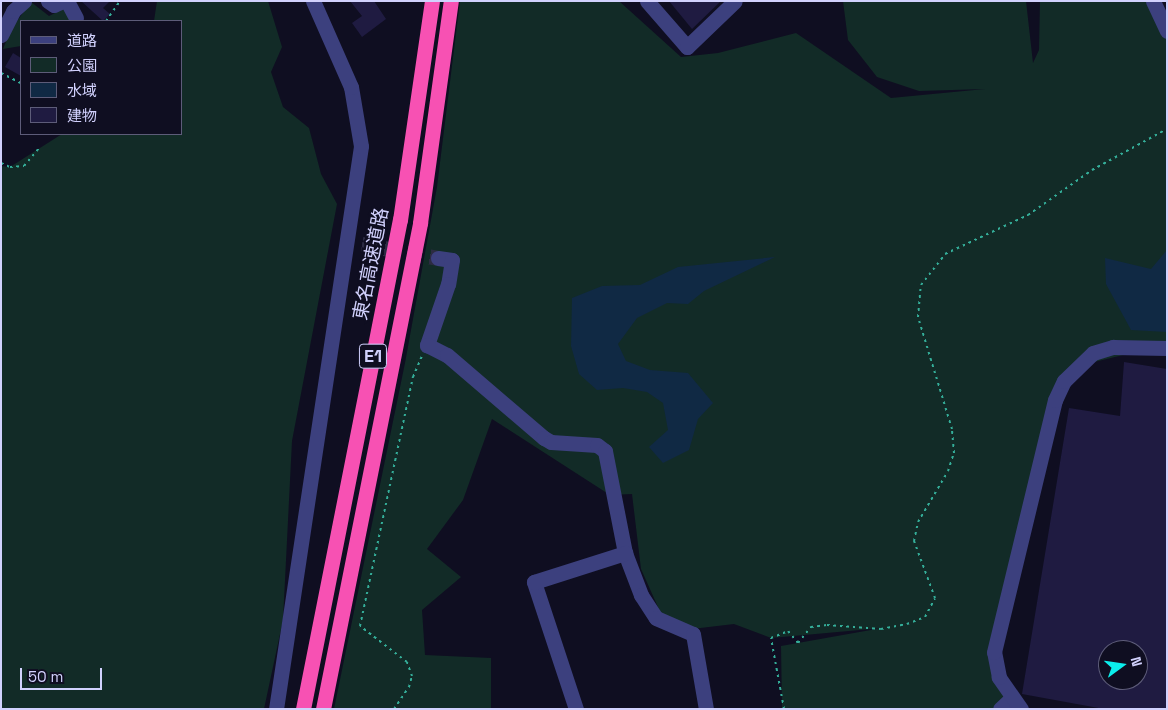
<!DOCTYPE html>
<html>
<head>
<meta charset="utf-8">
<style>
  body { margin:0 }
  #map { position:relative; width:1168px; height:710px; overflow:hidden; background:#0f0e21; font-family:"Space Grotesk","Noto Sans JP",sans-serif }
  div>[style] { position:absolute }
  .green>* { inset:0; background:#122b27 }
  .water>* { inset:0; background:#102944 }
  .building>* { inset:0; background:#1f1b41 }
  .minor-tunnel>* { height:15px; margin-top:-7.5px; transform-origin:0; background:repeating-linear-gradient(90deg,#2c2b42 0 15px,transparent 0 23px) }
  .path>* { height:2px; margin-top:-1px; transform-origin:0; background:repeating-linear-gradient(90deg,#34ae99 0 2.5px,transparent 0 6.5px) }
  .minor>* { height:15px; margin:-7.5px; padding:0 7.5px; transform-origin:7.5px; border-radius:7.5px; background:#3c407e }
  .highway>* { height:15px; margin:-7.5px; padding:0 7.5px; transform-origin:7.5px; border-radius:7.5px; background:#f751b3 }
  span { translate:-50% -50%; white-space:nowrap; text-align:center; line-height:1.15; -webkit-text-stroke:4.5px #0f0e21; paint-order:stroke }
  .shield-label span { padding:1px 4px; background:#0f0e21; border:1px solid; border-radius:4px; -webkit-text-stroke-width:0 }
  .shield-label { font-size:18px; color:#d1d1fd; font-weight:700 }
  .street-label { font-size:19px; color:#d1d1fd }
  .frame { position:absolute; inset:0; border:2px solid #d1d1fd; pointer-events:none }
  .legend { position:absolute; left:20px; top:20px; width:162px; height:115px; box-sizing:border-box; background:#0f0e21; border:1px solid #5d5c79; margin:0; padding:6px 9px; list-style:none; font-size:15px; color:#d1d1fd }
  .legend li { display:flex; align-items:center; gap:10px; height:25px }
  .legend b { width:25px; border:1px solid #5d5c79 }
  .north { position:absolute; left:1098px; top:640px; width:50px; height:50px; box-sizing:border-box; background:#0f0e21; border:1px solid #5d5c79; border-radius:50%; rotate:76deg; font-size:14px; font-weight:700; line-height:20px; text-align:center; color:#d1d1fd }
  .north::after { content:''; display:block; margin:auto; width:18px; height:22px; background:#0beeec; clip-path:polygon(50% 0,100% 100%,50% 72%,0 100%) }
  .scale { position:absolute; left:20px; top:668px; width:82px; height:22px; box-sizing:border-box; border:2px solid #d1d1fd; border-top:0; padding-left:6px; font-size:15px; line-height:18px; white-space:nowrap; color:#d1d1fd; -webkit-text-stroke:4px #0f0e21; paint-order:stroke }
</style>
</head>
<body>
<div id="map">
  <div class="green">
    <div style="clip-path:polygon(157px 1px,268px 1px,282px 47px,271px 72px,283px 107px,309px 128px,321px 174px,337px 204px,292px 441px,283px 620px,264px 709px,1px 709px,1px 166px,10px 167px,62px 134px,181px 134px,181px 21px,154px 21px)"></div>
    <div style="clip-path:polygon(460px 1px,619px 1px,681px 57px,718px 53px,796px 33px,891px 98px,985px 89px,919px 91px,877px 77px,848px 40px,843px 1px,1026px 1px,1033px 63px,1039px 50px,1040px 1px,1146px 1px,1167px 17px,1167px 348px,1156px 347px,1078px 366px,1045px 444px,994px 651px,1012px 698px,1000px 709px,782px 709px,781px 646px,882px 628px,771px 638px,734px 624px,692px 629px,662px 616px,641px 569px,632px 494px,610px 495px,492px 419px,463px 500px,427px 549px,461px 577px,422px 610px,425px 655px,491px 658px,491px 708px,334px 709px,405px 363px,437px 187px)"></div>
    <div style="clip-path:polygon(31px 2px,49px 16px,71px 5px,82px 21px,21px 21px,21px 46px,3px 49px,11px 29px)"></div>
  </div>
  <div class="water">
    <div style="clip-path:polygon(1167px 250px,1167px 332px,1131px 330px,1106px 284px,1105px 258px,1151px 269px)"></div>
    <div style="clip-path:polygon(775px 257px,704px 291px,688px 304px,667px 303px,637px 318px,618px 344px,626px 361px,650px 370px,688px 373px,713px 403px,698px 419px,689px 450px,663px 463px,649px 447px,668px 430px,663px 403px,647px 392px,623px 388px,597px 390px,579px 374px,571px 346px,572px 298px,602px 286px,640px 285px,678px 267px)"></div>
  </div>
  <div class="building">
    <div style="clip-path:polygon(81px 1px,110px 1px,103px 8px,110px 14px,103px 21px)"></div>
    <div style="clip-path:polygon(350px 1px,374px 1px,386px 19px,362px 37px,352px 23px,362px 16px)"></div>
    <div style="clip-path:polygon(669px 1px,721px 1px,692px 29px)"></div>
    <div style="clip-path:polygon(13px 53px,21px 58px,21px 76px,5px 67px)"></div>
    <div style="clip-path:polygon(evenodd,1124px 362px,1167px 369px,1167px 709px,1104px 709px,1022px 694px,1069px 408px,1120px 416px,1124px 362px,1108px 650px,1138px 650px,1138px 680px,1108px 680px,1108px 650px)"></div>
  </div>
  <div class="minor-tunnel">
    <div style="left:362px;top:244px;width:77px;rotate:10.4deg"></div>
  </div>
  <div class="path">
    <div style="left:106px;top:21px;width:24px;rotate:-55deg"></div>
    <div style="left:1px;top:73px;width:22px;rotate:27deg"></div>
    <div style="left:1px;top:163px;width:10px;rotate:24deg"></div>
    <div style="left:10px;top:167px;width:14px;rotate:-4deg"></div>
    <div style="left:24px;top:166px;width:23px;rotate:-50deg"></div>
    <div style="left:394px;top:709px;width:27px;rotate:-56deg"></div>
    <div style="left:409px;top:687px;width:11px;rotate:-75deg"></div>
    <div style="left:412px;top:676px;width:15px;rotate:-110deg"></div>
    <div style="left:407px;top:662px;width:59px;rotate:-142.5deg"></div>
    <div style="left:360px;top:626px;width:255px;rotate:-78deg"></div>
    <div style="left:413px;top:377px;width:23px;rotate:-67deg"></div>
    <div style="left:784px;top:709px;width:72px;rotate:-100.4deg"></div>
    <div style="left:771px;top:638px;width:18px;rotate:-22deg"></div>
    <div style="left:788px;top:631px;width:16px;rotate:50deg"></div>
    <div style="left:798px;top:643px;width:21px;rotate:-51deg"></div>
    <div style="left:811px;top:627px;width:16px;rotate:-7deg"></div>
    <div style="left:827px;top:625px;width:54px;rotate:4.2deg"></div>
    <div style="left:881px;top:629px;width:26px;rotate:-11deg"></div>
    <div style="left:907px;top:624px;width:19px;rotate:-21deg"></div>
    <div style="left:925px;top:617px;width:21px;rotate:-62deg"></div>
    <div style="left:935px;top:598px;width:61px;rotate:-110.2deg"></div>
    <div style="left:914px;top:541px;width:19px;rotate:-78deg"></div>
    <div style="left:918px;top:522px;width:59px;rotate:-59.5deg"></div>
    <div style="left:948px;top:471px;width:19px;rotate:-72deg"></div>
    <div style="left:954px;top:453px;width:24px;rotate:-95deg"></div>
    <div style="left:952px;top:429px;width:117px;rotate:-106.9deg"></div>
    <div style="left:918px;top:317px;width:32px;rotate:-85deg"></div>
    <div style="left:921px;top:285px;width:39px;rotate:-52deg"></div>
    <div style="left:945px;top:254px;width:92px;rotate:-25.2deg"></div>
    <div style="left:1028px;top:215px;width:78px;rotate:-35.1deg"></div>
    <div style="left:1092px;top:170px;width:85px;rotate:-28.7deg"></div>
  </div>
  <div class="minor">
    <div style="left:48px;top:1px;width:7px;rotate:34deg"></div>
    <div style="left:54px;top:5px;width:10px;rotate:-24deg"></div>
    <div style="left:67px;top:1px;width:19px;rotate:62deg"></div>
    <div style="left:647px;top:1px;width:61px;rotate:49deg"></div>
    <div style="left:687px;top:47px;width:66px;rotate:-43.8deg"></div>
    <div style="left:1153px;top:1px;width:33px;rotate:65deg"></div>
    <div style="left:1px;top:35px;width:27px;rotate:-63deg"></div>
    <div style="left:13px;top:11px;width:15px;rotate:-42deg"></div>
    <div style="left:438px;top:258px;width:14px;rotate:8deg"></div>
    <div style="left:452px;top:260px;width:24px;rotate:99deg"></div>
    <div style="left:448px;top:284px;width:65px;rotate:109deg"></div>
    <div style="left:427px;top:345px;width:22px;rotate:27deg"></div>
    <div style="left:447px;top:355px;width:128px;rotate:40.6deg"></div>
    <div style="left:544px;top:438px;width:8px;rotate:30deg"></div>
    <div style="left:551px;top:442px;width:46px;rotate:3.7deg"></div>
    <div style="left:597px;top:445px;width:10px;rotate:37deg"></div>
    <div style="left:605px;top:451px;width:104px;rotate:78.9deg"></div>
    <div style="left:625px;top:553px;width:45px;rotate:69.1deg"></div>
    <div style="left:641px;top:595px;width:27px;rotate:57deg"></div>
    <div style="left:656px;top:618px;width:40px;rotate:23.4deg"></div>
    <div style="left:693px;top:634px;width:76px;rotate:80.2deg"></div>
    <div style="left:276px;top:709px;width:569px;rotate:-81.41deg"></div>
    <div style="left:361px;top:146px;width:60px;rotate:-99.6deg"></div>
    <div style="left:351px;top:87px;width:94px;rotate:-113.8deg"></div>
    <div style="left:576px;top:709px;width:134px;rotate:-108.3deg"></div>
    <div style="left:534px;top:582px;width:96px;rotate:-17.7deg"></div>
    <div style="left:1000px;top:709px;width:16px;rotate:-43deg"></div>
    <div style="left:1021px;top:709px;width:39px;rotate:-125deg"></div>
    <div style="left:999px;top:677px;width:25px;rotate:-101deg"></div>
    <div style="left:994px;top:652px;width:259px;rotate:-76.4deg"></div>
    <div style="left:1055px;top:400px;width:21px;rotate:-65deg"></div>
    <div style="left:1064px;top:381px;width:40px;rotate:-44deg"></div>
    <div style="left:1093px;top:353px;width:21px;rotate:-17deg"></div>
    <div style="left:1113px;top:347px;width:54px;rotate:1.1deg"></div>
  </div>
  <div class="highway">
    <div style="left:303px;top:709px;width:499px;rotate:-78.8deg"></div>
    <div style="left:400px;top:220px;width:221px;rotate:-81.7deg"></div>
    <div style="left:323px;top:709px;width:496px;rotate:-78.7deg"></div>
    <div style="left:420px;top:223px;width:224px;rotate:-82.1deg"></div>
  </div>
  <div class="shield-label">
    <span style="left:373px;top:356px">E1</span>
  </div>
  <div class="street-label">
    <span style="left:371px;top:264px;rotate:-79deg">東名高速道路</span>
  </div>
  <div class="frame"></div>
  <ul class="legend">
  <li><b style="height:6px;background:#3c407e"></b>道路</li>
  <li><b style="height:14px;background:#122b27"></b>公園</li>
  <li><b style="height:14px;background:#102944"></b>水域</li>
  <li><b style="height:14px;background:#1f1b41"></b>建物</li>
  </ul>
  <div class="north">N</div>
  <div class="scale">50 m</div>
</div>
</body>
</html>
